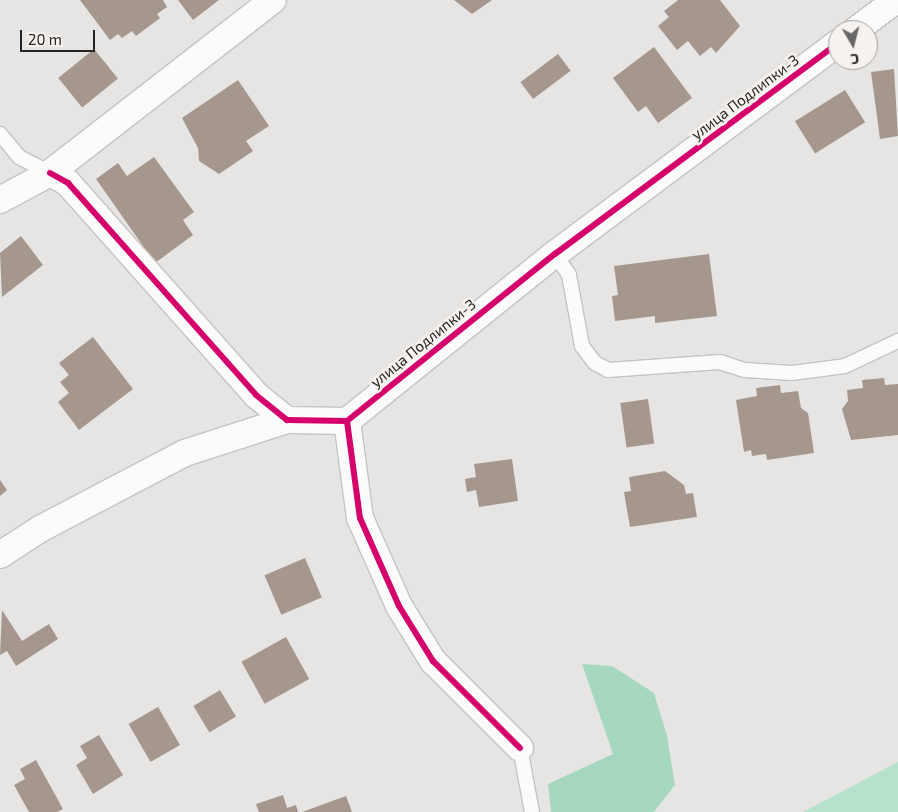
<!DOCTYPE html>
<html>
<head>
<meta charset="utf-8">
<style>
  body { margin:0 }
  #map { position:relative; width:898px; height:812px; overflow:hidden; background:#e7e5e3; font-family:"Exo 2",sans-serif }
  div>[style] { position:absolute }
  .green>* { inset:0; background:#b6e2cb }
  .forest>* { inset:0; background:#a6d7bf }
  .building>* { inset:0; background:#a5978d; transform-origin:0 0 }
  .roads { filter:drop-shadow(1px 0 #c5c3c1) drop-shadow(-1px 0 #c5c3c1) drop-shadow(0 1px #c5c3c1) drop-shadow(0 -1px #c5c3c1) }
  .lane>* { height:14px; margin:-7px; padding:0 7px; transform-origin:7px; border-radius:7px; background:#fbfbfb }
  .street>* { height:26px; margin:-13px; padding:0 13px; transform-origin:13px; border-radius:13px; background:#fbfbfb }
  .cycleway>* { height:6px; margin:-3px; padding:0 3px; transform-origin:3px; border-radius:3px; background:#d6006c }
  span { translate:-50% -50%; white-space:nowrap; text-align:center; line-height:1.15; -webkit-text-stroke:5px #f6f2ef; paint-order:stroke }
  .street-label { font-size:15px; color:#252422 }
  .north { position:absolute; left:828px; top:20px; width:50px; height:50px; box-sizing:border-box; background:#f6f2ef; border:1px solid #a2a09d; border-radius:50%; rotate:172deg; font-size:14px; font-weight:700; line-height:20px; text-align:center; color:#252422 }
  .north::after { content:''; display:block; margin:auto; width:18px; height:22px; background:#696866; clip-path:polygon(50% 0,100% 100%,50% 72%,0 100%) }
  .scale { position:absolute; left:20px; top:30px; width:75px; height:22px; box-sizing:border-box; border:2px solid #252422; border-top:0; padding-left:6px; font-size:15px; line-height:18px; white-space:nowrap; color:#252422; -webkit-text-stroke:4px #f6f2ef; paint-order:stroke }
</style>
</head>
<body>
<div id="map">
  <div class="green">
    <div style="clip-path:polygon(898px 762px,898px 812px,803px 812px)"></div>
  </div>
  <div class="forest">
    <div style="clip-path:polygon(582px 664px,612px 666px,654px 693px,667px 736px,675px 785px,654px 812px,551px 812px,548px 784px,613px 754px)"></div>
  </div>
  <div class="building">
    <div style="clip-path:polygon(80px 0,163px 0,167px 7px,157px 14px,160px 18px,136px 36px,132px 31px,122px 38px,118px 34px,110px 40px)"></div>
    <div style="clip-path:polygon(178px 0,219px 0,193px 20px)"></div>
    <div style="clip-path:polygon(454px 0,492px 0,472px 14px)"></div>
    <div style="clip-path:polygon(678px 0,720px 0,740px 26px,716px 53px,711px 47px,700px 56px,688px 41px,677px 50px,658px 26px,669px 17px,664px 11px)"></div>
    <div style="clip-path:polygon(654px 47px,692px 98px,658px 123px,646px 106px,638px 112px,613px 78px)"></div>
    <div style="left:94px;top:49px;width:38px;height:46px;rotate:51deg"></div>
    <div style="left:558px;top:54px;width:21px;height:47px;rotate:53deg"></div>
    <div style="clip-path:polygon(894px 69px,898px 136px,880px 139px,871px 72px)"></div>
    <div style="clip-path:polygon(238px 80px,269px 126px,246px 141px,253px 151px,219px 174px,199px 161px,198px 148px,182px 118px)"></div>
    <div style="left:845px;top:90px;width:38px;height:59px;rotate:58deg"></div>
    <div style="clip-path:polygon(154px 157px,194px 212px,183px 220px,193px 235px,155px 263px,96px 179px,118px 163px,127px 176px)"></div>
    <div style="clip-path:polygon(21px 236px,43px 265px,2px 297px,0 253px)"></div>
    <div style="clip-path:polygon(709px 254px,717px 316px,655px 323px,655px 316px,615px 321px,612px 296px,618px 295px,614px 266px)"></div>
    <div style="clip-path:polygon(93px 337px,133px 389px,79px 430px,58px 402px,69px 393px,60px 382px,69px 375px,59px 363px)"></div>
    <div style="clip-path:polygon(884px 378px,885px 385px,898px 384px,898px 435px,851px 440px,842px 409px,848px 401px,847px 390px,863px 388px,862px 380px)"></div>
    <div style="clip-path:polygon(780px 385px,781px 393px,798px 391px,801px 408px,808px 413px,814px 453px,767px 460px,766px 454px,752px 456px,751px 450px,744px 452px,736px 400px,757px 396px,756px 388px)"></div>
    <div style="left:648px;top:399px;width:45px;height:28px;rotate:82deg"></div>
    <div style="clip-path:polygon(512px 459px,518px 501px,479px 507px,476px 490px,467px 492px,465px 479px,476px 477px,474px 464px)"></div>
    <div style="clip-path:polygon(665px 471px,684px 485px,686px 494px,693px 493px,697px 517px,630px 527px,624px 492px,631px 491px,629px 477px)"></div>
    <div style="clip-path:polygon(0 480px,7px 490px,0 496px)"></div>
    <div style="left:305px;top:558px;width:43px;height:44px;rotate:67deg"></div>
    <div style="clip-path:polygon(2px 610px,22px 641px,49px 624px,58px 639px,16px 666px,7px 651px,0 655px)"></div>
    <div style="left:286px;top:637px;width:48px;height:51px;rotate:61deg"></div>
    <div style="left:220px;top:690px;width:31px;height:31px;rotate:59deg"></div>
    <div style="left:158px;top:707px;width:44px;height:34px;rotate:60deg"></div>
    <div style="clip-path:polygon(99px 735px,123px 775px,93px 794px,76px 765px,87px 758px,80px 746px)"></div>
    <div style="clip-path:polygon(36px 760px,63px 809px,57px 812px,29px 812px,14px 785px,25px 779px,20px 769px)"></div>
    <div style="clip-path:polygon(283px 795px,287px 808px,296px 805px,298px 812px,259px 812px,256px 804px)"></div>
    <div style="clip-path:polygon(346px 796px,352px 812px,302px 812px)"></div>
  </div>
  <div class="roads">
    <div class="lane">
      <div style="left:0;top:134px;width:30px;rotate:50deg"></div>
      <div style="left:19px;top:157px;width:35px;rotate:27deg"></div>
      <div style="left:555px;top:254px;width:25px;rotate:56deg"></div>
      <div style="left:569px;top:275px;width:72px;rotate:79.6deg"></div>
      <div style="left:582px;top:346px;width:21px;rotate:53deg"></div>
      <div style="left:595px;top:363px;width:15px;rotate:28deg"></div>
      <div style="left:608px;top:370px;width:112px;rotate:-4.1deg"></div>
      <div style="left:720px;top:362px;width:26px;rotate:18deg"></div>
      <div style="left:745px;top:370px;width:47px;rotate:3.7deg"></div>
      <div style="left:792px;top:373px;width:53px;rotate:-7.5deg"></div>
      <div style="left:845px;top:366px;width:59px;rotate:-25.3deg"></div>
      <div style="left:520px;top:748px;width:65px;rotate:79.4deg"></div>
    </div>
    <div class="street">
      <div style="left:856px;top:30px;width:50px;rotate:-36.9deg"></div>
      <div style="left:50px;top:173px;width:21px;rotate:29deg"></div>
      <div style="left:68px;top:183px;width:283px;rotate:48.4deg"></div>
      <div style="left:256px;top:395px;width:40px;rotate:39deg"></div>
      <div style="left:287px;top:420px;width:60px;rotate:1deg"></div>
      <div style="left:347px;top:421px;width:267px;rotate:-38.8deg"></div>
      <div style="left:555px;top:254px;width:353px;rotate:-36.7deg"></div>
      <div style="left:0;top:200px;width:57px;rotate:-28.4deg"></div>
      <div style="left:50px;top:173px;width:282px;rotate:-37.8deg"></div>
      <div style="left:347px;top:421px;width:98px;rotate:82.4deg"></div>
      <div style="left:360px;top:518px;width:96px;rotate:66.1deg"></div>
      <div style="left:399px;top:606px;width:65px;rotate:58.3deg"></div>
      <div style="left:433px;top:661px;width:123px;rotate:45deg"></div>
      <div style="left:0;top:555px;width:48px;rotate:-33deg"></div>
      <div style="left:40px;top:529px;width:164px;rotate:-27.7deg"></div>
      <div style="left:185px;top:453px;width:107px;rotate:-17.9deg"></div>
    </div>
  </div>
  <div class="cycleway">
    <div style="left:50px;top:173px;width:21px;rotate:29deg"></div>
    <div style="left:68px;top:183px;width:283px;rotate:48.4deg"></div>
    <div style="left:256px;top:395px;width:40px;rotate:39deg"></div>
    <div style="left:287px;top:420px;width:60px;rotate:1deg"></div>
    <div style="left:347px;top:421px;width:267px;rotate:-38.8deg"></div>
    <div style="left:555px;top:254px;width:353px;rotate:-36.7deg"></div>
    <div style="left:347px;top:421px;width:98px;rotate:82.4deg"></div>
    <div style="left:360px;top:518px;width:96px;rotate:66.1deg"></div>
    <div style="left:399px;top:606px;width:65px;rotate:58.3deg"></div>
    <div style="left:433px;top:661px;width:123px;rotate:45deg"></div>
  </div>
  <div class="street-label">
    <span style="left:745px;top:97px;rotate:-37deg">улица Подлипки-3</span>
    <span style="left:423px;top:343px;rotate:-39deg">улица Подлипки-3</span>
  </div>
  <div class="north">С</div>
  <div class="scale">20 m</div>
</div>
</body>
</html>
